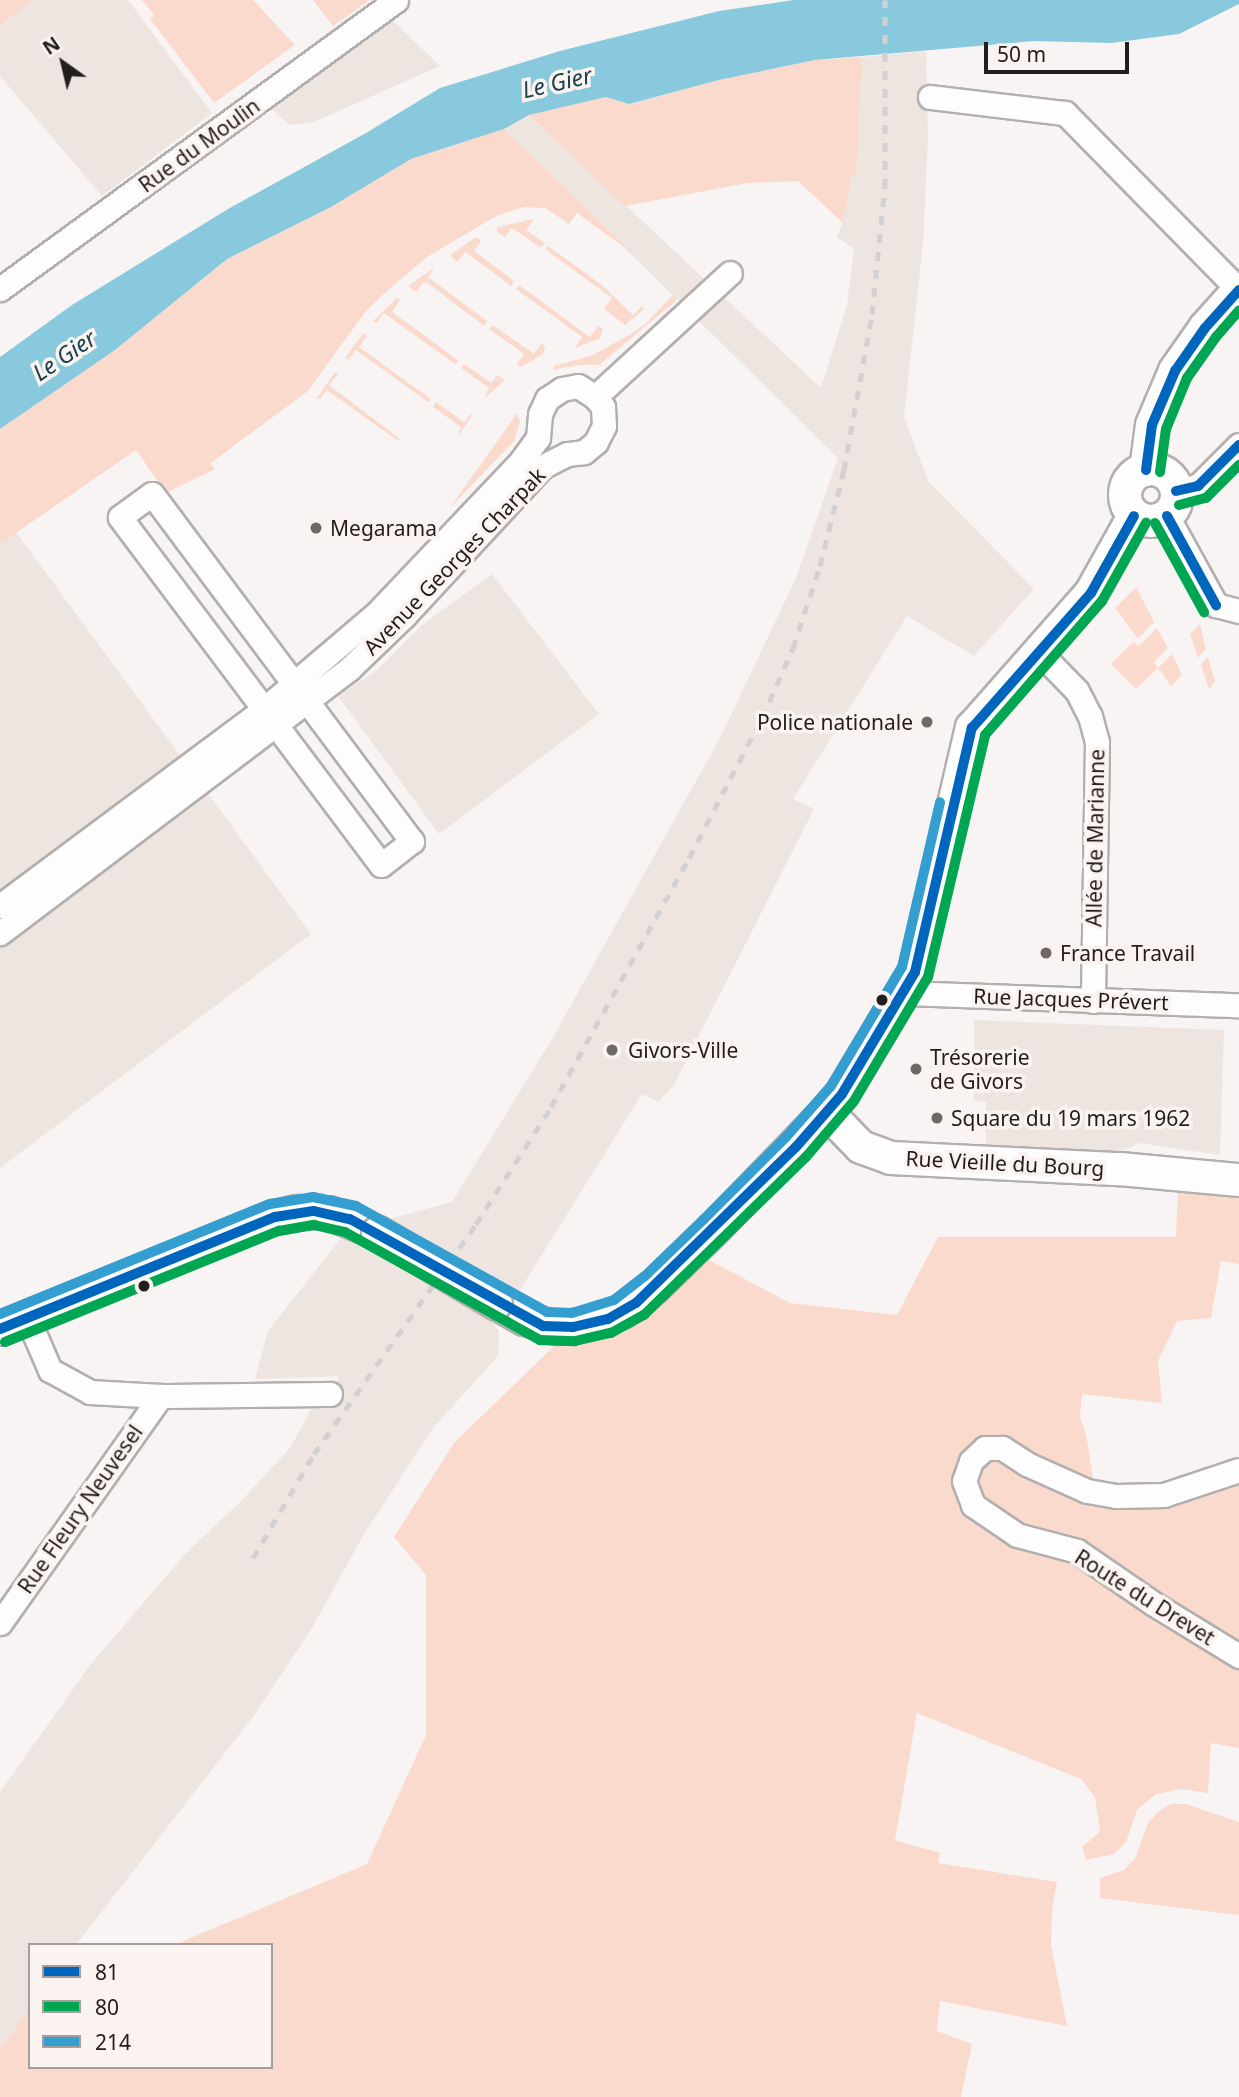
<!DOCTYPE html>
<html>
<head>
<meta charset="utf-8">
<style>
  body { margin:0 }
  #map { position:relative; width:1239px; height:2097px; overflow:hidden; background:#f8f4f3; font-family:"Noto Sans",sans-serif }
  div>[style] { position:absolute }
  .built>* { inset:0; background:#eee5e1 }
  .green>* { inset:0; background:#fbdace }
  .water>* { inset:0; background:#89c9dd }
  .roads { filter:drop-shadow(2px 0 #b3afae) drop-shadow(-2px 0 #b3afae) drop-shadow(0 2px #b3afae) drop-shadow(0 -2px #b3afae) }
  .street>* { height:23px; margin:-11.5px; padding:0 11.5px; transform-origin:11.5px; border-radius:11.5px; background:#fefdfd }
  .secondary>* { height:32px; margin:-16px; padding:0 16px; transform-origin:16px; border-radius:16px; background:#fefdfd }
  .secondary>.ring { margin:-16px; padding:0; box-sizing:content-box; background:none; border:32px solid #fefdfd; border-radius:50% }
  .rail>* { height:5px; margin-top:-2.5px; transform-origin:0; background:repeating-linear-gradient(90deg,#d2d0d0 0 9px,transparent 0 18px) }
  .bridges { filter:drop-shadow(2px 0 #b3afae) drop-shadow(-2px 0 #b3afae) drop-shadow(0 2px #b3afae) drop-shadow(0 -2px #b3afae) }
  .secondary-bridge>* { height:32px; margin:-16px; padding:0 16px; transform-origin:16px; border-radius:16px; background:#fefdfd }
  .bus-1>* { height:10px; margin:-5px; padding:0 5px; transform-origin:5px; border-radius:5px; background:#0065bd }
  .bus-2>* { height:10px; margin:-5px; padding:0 5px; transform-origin:5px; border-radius:5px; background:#00a651 }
  .bus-3>* { height:10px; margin:-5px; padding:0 5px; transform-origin:5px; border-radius:5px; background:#359ed0 }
  .dots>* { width:19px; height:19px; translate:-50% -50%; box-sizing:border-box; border:4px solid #fbf3f0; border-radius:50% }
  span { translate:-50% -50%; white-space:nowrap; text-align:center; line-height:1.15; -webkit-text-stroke:7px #fbf3f0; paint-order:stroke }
  .street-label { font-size:21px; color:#211e1d }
  .poi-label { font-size:21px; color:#211e1d }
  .left { translate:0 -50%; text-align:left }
  .right { translate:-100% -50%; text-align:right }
  .water-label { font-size:23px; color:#18424f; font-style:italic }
  .legend { position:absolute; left:28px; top:1943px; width:245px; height:126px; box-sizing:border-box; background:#fbf3f0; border:2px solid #a49e9c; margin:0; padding:9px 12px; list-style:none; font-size:21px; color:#211e1d }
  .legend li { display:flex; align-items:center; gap:14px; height:35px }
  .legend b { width:35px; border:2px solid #a49e9c }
  .north { position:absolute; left:28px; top:28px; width:70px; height:70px; -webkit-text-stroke:5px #fbf3f0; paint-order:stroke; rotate:326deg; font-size:19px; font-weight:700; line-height:28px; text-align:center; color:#211e1d }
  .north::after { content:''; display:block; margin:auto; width:24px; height:32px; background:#211e1d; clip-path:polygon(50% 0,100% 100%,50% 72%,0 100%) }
  .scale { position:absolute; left:984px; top:42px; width:145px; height:32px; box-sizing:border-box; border:4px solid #211e1d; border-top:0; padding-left:9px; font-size:21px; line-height:24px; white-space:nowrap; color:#211e1d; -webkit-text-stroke:5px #fbf3f0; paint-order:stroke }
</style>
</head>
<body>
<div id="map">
  <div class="built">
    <div style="clip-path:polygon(34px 0,128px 0,212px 113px,102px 196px,0 76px,0 26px)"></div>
    <div style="clip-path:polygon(389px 17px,440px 66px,314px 122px,290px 125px,269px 107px)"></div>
    <div style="clip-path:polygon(926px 51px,928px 140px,923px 243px,904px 417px,928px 481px,1034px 589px,974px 656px,907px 616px,793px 799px,814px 809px,674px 1085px,658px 1102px,642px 1094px,518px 1293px,487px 1318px,499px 1330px,498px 1356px,434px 1427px,364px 1534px,312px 1628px,255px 1714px,76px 1945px,30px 1945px,30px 2008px,0 2049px,0 1792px,91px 1664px,186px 1553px,242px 1500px,290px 1448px,314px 1404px,327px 1407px,339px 1376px,255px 1379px,268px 1331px,341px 1238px,385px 1220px,452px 1202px,552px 1039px,720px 738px,796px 578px,838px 458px,504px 129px,529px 115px,821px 388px,847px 305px,854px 249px,837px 237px,843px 222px,852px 175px,857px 174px,862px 57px)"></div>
    <div style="clip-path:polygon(16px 532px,311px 934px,0 1168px,0 544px)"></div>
    <div style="clip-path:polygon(492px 574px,599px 714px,439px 834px,338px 696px,377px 670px,422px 625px)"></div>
    <div style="clip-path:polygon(974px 1020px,1224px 1030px,1220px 1155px,1139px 1143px,1116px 1154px,986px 1157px,986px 1102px,974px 1101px)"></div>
  </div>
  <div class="green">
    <div style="clip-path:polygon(0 0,34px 0,0 26px)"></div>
    <div style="clip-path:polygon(142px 0,253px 0,295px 45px,214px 103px,150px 19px,154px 15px)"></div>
    <div style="clip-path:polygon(313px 0,370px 0,333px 26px)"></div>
    <div style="clip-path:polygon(862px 57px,857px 174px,852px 175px,843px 223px,798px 181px,748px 183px,625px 206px,529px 115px,606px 97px,630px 104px,719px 80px,815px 60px)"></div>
    <div style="clip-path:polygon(504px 129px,632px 253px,577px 213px,569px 224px,545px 208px,524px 207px,498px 215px,427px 257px,387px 291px,366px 311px,308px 391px,211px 463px,215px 469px,166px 493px,136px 450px,0 544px,0 429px,115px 350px,227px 259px,331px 207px,411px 159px)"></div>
    <div style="clip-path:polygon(534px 219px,526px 230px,545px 243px,541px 248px,512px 228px,505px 237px,497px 232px,497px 227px)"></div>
    <div style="clip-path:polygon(476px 237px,481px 241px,474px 251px,514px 281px,511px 286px,465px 252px,457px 262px,450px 255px)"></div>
    <div style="clip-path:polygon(548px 246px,602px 285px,633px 315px,642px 306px,644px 309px,625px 325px,604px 309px,612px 298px,546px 250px)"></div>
    <div style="clip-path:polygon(435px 267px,428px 277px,487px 321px,484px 326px,425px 281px,416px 292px,408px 286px)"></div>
    <div style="clip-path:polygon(519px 285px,590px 337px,598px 326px,603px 329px,600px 338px,575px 348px,582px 337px,516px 289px)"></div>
    <div style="clip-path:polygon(673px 295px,677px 300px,599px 365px,578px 365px,553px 370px,554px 366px,593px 355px,629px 335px,644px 325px)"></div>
    <div style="clip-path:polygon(397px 298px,400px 300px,392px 312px,458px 360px,456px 365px,384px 313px,377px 323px,373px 321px)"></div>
    <div style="clip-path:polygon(493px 325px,534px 354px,542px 343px,545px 347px,543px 354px,521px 367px,517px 364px,524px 354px,489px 329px)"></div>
    <div style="clip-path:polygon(363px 333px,367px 336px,359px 347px,431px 399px,428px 402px,356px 350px,348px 360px,345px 358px)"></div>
    <div style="clip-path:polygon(464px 364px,491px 383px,497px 375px,505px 380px,485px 398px,489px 388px,461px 368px)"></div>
    <div style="clip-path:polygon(335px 372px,338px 374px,329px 385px,400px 439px,398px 441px,327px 390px,320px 399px,317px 398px)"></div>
    <div style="clip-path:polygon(436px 402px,464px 422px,471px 414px,473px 415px,457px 437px,461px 427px,433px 407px)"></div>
    <div style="clip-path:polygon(517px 413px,520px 422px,514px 441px,449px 509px)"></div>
    <div style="clip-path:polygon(1136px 587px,1154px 622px,1138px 639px,1115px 608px)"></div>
    <div style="clip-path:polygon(1200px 624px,1206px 649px,1198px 658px,1190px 634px)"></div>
    <div style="clip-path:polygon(1157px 628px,1168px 648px,1154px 662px,1158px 668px,1136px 689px,1111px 664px,1134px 641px,1138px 647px)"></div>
    <div style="clip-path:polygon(1172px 654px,1182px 675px,1171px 686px,1158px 668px)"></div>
    <div style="clip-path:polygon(1208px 657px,1215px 682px,1209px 689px,1201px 665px)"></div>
    <div style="clip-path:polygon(1178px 1187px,1239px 1191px,1239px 1264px,1221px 1261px,1211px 1318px,1177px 1321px,1158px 1361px,1162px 1403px,1082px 1394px,1080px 1416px,1086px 1434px,1093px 1479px,1109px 1505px,1198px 1499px,1239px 1486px,1239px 1748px,1211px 1743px,1208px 1793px,1182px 1789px,1156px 1794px,1137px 1810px,1126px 1842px,1114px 1854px,1086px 1860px,1082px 1847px,1100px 1832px,1095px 1797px,1081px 1779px,917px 1713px,895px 1840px,940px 1853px,938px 1863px,1057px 1882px,1052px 1910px,1051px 1945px,1067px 2026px,940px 2001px,937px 2031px,972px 2044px,961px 2097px,0 2097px,0 2049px,30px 2008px,30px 2067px,271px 2067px,271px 1945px,174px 1945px,367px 1864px,426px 1735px,426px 1575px,394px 1537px,454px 1443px,553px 1347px,626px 1332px,707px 1259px,790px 1303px,897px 1315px,938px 1237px,1176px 1237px)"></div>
    <div style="clip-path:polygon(1171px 1804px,1186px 1804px,1239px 1822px,1239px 1915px,1100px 1898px,1100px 1878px,1124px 1870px,1135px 1859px,1148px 1823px,1158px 1812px)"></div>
  </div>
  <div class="water">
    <div style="clip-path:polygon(794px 0,1239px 0,1239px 4px,1179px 34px,1111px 43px,1034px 41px,815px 60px,719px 80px,629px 104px,606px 97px,529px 115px,504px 129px,411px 159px,331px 207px,227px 259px,115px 350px,0 429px,0 357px,72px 305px,228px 209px,366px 133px,440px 88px,560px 51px,719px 11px)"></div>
  </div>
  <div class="roads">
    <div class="street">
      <div style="left:930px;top:97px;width:136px;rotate:6.8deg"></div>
      <div style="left:1065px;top:113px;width:248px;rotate:45.5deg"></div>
      <div style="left:0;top:289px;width:490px;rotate:-36.1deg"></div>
      <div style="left:595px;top:397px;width:183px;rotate:-42.6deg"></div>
      <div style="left:1176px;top:491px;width:23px;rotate:-13deg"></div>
      <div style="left:1198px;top:486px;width:58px;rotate:-45deg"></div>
      <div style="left:152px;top:494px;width:434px;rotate:53.2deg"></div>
      <div style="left:412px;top:841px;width:39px;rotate:142deg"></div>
      <div style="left:381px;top:865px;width:435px;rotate:-126.9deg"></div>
      <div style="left:120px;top:517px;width:39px;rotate:-36deg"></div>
      <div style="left:1167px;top:516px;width:102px;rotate:61.2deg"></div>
      <div style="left:1216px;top:605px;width:24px;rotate:15deg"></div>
      <div style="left:1039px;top:652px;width:54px;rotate:45.7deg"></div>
      <div style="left:1077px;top:691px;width:28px;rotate:63deg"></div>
      <div style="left:1090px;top:716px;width:27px;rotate:75deg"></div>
      <div style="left:1097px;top:742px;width:259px;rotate:90.9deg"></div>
      <div style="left:0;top:906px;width:328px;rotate:-36.7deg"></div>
      <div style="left:263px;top:710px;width:150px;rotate:-40.4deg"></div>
      <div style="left:377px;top:613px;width:209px;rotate:-46.5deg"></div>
      <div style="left:521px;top:461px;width:29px;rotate:-54deg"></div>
      <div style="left:538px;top:438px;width:24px;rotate:-85deg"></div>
      <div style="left:540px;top:414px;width:17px;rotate:-65deg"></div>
      <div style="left:547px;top:399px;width:18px;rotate:-34deg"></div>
      <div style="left:562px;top:389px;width:16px;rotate:-11deg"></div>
      <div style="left:578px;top:386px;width:20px;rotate:33deg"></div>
      <div style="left:595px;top:397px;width:13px;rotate:51deg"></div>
      <div style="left:603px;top:407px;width:19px;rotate:87deg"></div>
      <div style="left:604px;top:426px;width:18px;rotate:117deg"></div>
      <div style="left:596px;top:442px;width:16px;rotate:140deg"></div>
      <div style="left:584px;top:452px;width:17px;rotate:173deg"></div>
      <div style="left:567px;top:454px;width:28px;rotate:153deg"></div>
      <div style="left:542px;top:467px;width:203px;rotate:132.8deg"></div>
      <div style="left:404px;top:616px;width:76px;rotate:136.1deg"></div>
      <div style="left:349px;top:669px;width:438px;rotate:142.9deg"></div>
      <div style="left:904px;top:993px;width:335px;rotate:2.1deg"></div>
      <div style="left:28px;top:1319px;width:56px;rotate:66.7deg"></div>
      <div style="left:50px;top:1370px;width:46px;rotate:28.8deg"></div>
      <div style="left:90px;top:1392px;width:71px;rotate:3.2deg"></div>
      <div style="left:161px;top:1396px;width:169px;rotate:-0.7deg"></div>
      <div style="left:1239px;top:1470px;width:79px;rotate:161.6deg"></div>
      <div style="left:1164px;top:1495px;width:48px;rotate:178.8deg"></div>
      <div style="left:1116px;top:1496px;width:29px;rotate:-170deg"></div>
      <div style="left:1087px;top:1491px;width:66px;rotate:-155.8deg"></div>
      <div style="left:1027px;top:1464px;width:30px;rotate:-147deg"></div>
      <div style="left:1002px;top:1448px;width:17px;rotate:180deg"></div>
      <div style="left:985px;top:1448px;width:19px;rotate:137deg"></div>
      <div style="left:971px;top:1461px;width:21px;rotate:109deg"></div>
      <div style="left:964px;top:1481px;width:26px;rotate:69deg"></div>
      <div style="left:973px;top:1505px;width:53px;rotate:34.3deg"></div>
      <div style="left:1017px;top:1535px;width:62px;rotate:14.9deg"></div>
      <div style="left:1077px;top:1551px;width:93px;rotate:34.5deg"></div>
      <div style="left:1154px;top:1604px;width:100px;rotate:31.5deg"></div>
      <div style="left:0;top:1623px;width:278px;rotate:-54.7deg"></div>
    </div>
    <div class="secondary">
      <div class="ring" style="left:1125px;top:469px;width:20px;height:20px"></div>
      <div style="left:1146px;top:470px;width:45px;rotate:-82.4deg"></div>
      <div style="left:1152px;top:425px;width:59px;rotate:-66.9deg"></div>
      <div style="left:1175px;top:371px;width:52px;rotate:-55.1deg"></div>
      <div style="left:1205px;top:328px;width:51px;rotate:-48.2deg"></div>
      <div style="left:827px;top:1112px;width:49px;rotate:45.8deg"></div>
      <div style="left:861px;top:1147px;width:32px;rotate:20deg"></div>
      <div style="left:891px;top:1158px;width:229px;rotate:2.8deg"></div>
      <div style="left:1120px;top:1169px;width:120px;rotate:5.3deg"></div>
      <div style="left:496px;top:1303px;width:33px;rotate:29deg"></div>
      <div style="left:525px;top:1319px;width:33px;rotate:16deg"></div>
      <div style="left:557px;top:1328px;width:36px;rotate:-8deg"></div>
      <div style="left:593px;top:1323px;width:31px;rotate:-21deg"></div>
      <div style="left:622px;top:1312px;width:41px;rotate:-38deg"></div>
      <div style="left:654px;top:1287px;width:82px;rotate:-44deg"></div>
      <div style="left:713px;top:1230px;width:164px;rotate:-46deg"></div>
      <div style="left:827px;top:1112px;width:23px;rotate:-50deg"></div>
      <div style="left:842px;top:1094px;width:142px;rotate:-59.1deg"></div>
      <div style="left:915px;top:972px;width:251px;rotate:-76.9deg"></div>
      <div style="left:972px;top:728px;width:180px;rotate:-48.6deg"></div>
      <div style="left:1091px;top:593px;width:88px;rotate:-60.8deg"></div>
      <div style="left:0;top:1329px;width:297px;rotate:-22.2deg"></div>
      <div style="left:275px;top:1217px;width:23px;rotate:-13deg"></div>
      <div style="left:297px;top:1212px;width:32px;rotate:2deg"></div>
      <div style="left:329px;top:1213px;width:53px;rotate:22.2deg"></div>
    </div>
  </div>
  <div class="rail">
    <div style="left:253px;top:1558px;width:121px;rotate:-59.6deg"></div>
    <div style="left:314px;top:1454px;width:281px;rotate:-54.8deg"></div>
    <div style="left:476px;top:1224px;width:139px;rotate:-57.3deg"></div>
    <div style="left:551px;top:1107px;width:285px;rotate:-61deg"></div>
    <div style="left:689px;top:858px;width:158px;rotate:-62.5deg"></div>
    <div style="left:762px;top:718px;width:77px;rotate:-66.1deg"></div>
    <div style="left:793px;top:648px;width:86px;rotate:-71.8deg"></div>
    <div style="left:820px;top:566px;width:99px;rotate:-76deg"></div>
    <div style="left:844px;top:470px;width:158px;rotate:-79.8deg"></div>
    <div style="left:872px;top:314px;width:128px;rotate:-84.2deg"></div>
    <div style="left:885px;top:187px;width:187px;rotate:-90deg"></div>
  </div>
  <div class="bridges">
    <div class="secondary-bridge">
      <div style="left:378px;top:1233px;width:137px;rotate:30.7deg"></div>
    </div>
  </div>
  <div class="bus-1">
    <div style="left:1146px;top:470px;width:45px;rotate:-82.4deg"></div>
    <div style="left:1152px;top:425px;width:59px;rotate:-66.9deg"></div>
    <div style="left:1175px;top:371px;width:52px;rotate:-55.1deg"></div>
    <div style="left:1205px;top:328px;width:51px;rotate:-48.2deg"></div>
    <div style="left:1176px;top:491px;width:23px;rotate:-13deg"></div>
    <div style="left:1198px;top:486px;width:58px;rotate:-45deg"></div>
    <div style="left:1167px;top:516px;width:102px;rotate:61.2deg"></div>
    <div style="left:0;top:1329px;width:297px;rotate:-22.2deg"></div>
    <div style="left:275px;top:1217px;width:39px;rotate:-9deg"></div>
    <div style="left:314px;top:1211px;width:37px;rotate:13deg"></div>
    <div style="left:350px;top:1219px;width:221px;rotate:29deg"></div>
    <div style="left:543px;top:1326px;width:30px;rotate:2deg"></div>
    <div style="left:573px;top:1327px;width:36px;rotate:-13deg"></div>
    <div style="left:608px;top:1319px;width:32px;rotate:-30deg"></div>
    <div style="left:636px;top:1303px;width:223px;rotate:-44.3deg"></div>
    <div style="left:796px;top:1147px;width:70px;rotate:-49deg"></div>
    <div style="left:842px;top:1094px;width:142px;rotate:-59.1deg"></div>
    <div style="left:915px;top:972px;width:251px;rotate:-76.9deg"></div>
    <div style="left:972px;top:728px;width:180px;rotate:-48.6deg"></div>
    <div style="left:1091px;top:593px;width:88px;rotate:-60.8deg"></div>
  </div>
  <div class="bus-2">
    <div style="left:1160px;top:472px;width:43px;rotate:-82.1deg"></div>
    <div style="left:1166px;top:429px;width:55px;rotate:-67.6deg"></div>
    <div style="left:1187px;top:378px;width:50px;rotate:-54.7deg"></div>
    <div style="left:1216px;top:337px;width:35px;rotate:-49deg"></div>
    <div style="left:1179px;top:505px;width:28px;rotate:-15deg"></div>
    <div style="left:1206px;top:498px;width:47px;rotate:-45deg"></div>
    <div style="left:1155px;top:523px;width:102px;rotate:61.2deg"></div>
    <div style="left:5px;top:1342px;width:296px;rotate:-22.1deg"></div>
    <div style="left:279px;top:1231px;width:36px;rotate:-10deg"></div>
    <div style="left:314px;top:1225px;width:32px;rotate:13deg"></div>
    <div style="left:345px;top:1232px;width:223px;rotate:29deg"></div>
    <div style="left:540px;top:1340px;width:35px;rotate:2deg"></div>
    <div style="left:575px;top:1341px;width:37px;rotate:-13deg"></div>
    <div style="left:611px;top:1333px;width:38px;rotate:-29deg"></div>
    <div style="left:644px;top:1315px;width:226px;rotate:-44.3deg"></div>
    <div style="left:806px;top:1157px;width:74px;rotate:-49.4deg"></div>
    <div style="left:854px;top:1101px;width:144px;rotate:-59.2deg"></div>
    <div style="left:928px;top:977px;width:249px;rotate:-76.7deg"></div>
    <div style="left:985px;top:735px;width:178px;rotate:-48.9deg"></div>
    <div style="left:1102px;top:601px;width:90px;rotate:-60.6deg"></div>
  </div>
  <div class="bus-3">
    <div style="left:0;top:1314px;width:292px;rotate:-22.2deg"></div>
    <div style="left:270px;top:1204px;width:44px;rotate:-9.2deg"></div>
    <div style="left:313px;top:1197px;width:44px;rotate:11.8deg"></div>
    <div style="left:356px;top:1206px;width:218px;rotate:29deg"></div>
    <div style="left:547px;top:1312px;width:25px;rotate:2deg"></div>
    <div style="left:572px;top:1313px;width:44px;rotate:-17.2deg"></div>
    <div style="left:614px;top:1300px;width:39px;rotate:-38deg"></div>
    <div style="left:645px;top:1276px;width:81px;rotate:-44deg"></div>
    <div style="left:703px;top:1220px;width:117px;rotate:-45deg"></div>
    <div style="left:786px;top:1137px;width:68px;rotate:-48.6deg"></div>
    <div style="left:831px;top:1086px;width:139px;rotate:-59.2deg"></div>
    <div style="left:902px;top:967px;width:169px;rotate:-77deg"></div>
  </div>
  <div class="dots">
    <div style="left:316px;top:528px;background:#6c6968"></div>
    <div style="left:927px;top:722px;background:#6c6968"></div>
    <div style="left:1046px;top:953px;background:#6c6968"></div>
    <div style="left:882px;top:1000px;background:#211e1d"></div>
    <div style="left:612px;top:1050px;background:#6c6968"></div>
    <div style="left:916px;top:1069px;background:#6c6968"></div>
    <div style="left:937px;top:1118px;background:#6c6968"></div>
    <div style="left:144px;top:1286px;background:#211e1d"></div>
  </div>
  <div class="street-label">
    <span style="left:199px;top:145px;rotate:-36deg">Rue du Moulin</span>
    <span style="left:454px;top:561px;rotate:-46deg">Avenue Georges Charpak</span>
    <span style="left:1095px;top:838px;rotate:-89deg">Allée de Marianne</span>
    <span style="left:1071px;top:999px;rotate:2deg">Rue Jacques Prévert</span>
    <span style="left:1005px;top:1163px;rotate:3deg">Rue Vieille du Bourg</span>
    <span style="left:80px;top:1509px;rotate:-55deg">Rue Fleury Neuvesel</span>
    <span style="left:1145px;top:1597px;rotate:32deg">Route du Drevet</span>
  </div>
  <div class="poi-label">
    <span class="left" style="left:330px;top:528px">Megarama</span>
    <span class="right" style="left:913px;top:722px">Police nationale</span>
    <span class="left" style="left:1060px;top:953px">France Travail</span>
    <span class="left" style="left:628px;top:1050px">Givors-Ville</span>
    <span class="left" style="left:930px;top:1069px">Trésorerie<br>de Givors</span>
    <span class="left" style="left:951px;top:1118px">Square du 19 mars 1962</span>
  </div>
  <div class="water-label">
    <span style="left:557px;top:82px;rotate:-13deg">Le Gier</span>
    <span style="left:64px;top:355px;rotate:-34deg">Le Gier</span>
  </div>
  <ul class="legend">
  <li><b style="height:9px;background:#0065bd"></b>81</li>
  <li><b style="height:9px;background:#00a651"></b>80</li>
  <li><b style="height:9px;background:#359ed0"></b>214</li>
  </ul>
  <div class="north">N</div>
  <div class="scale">50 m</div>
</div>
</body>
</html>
